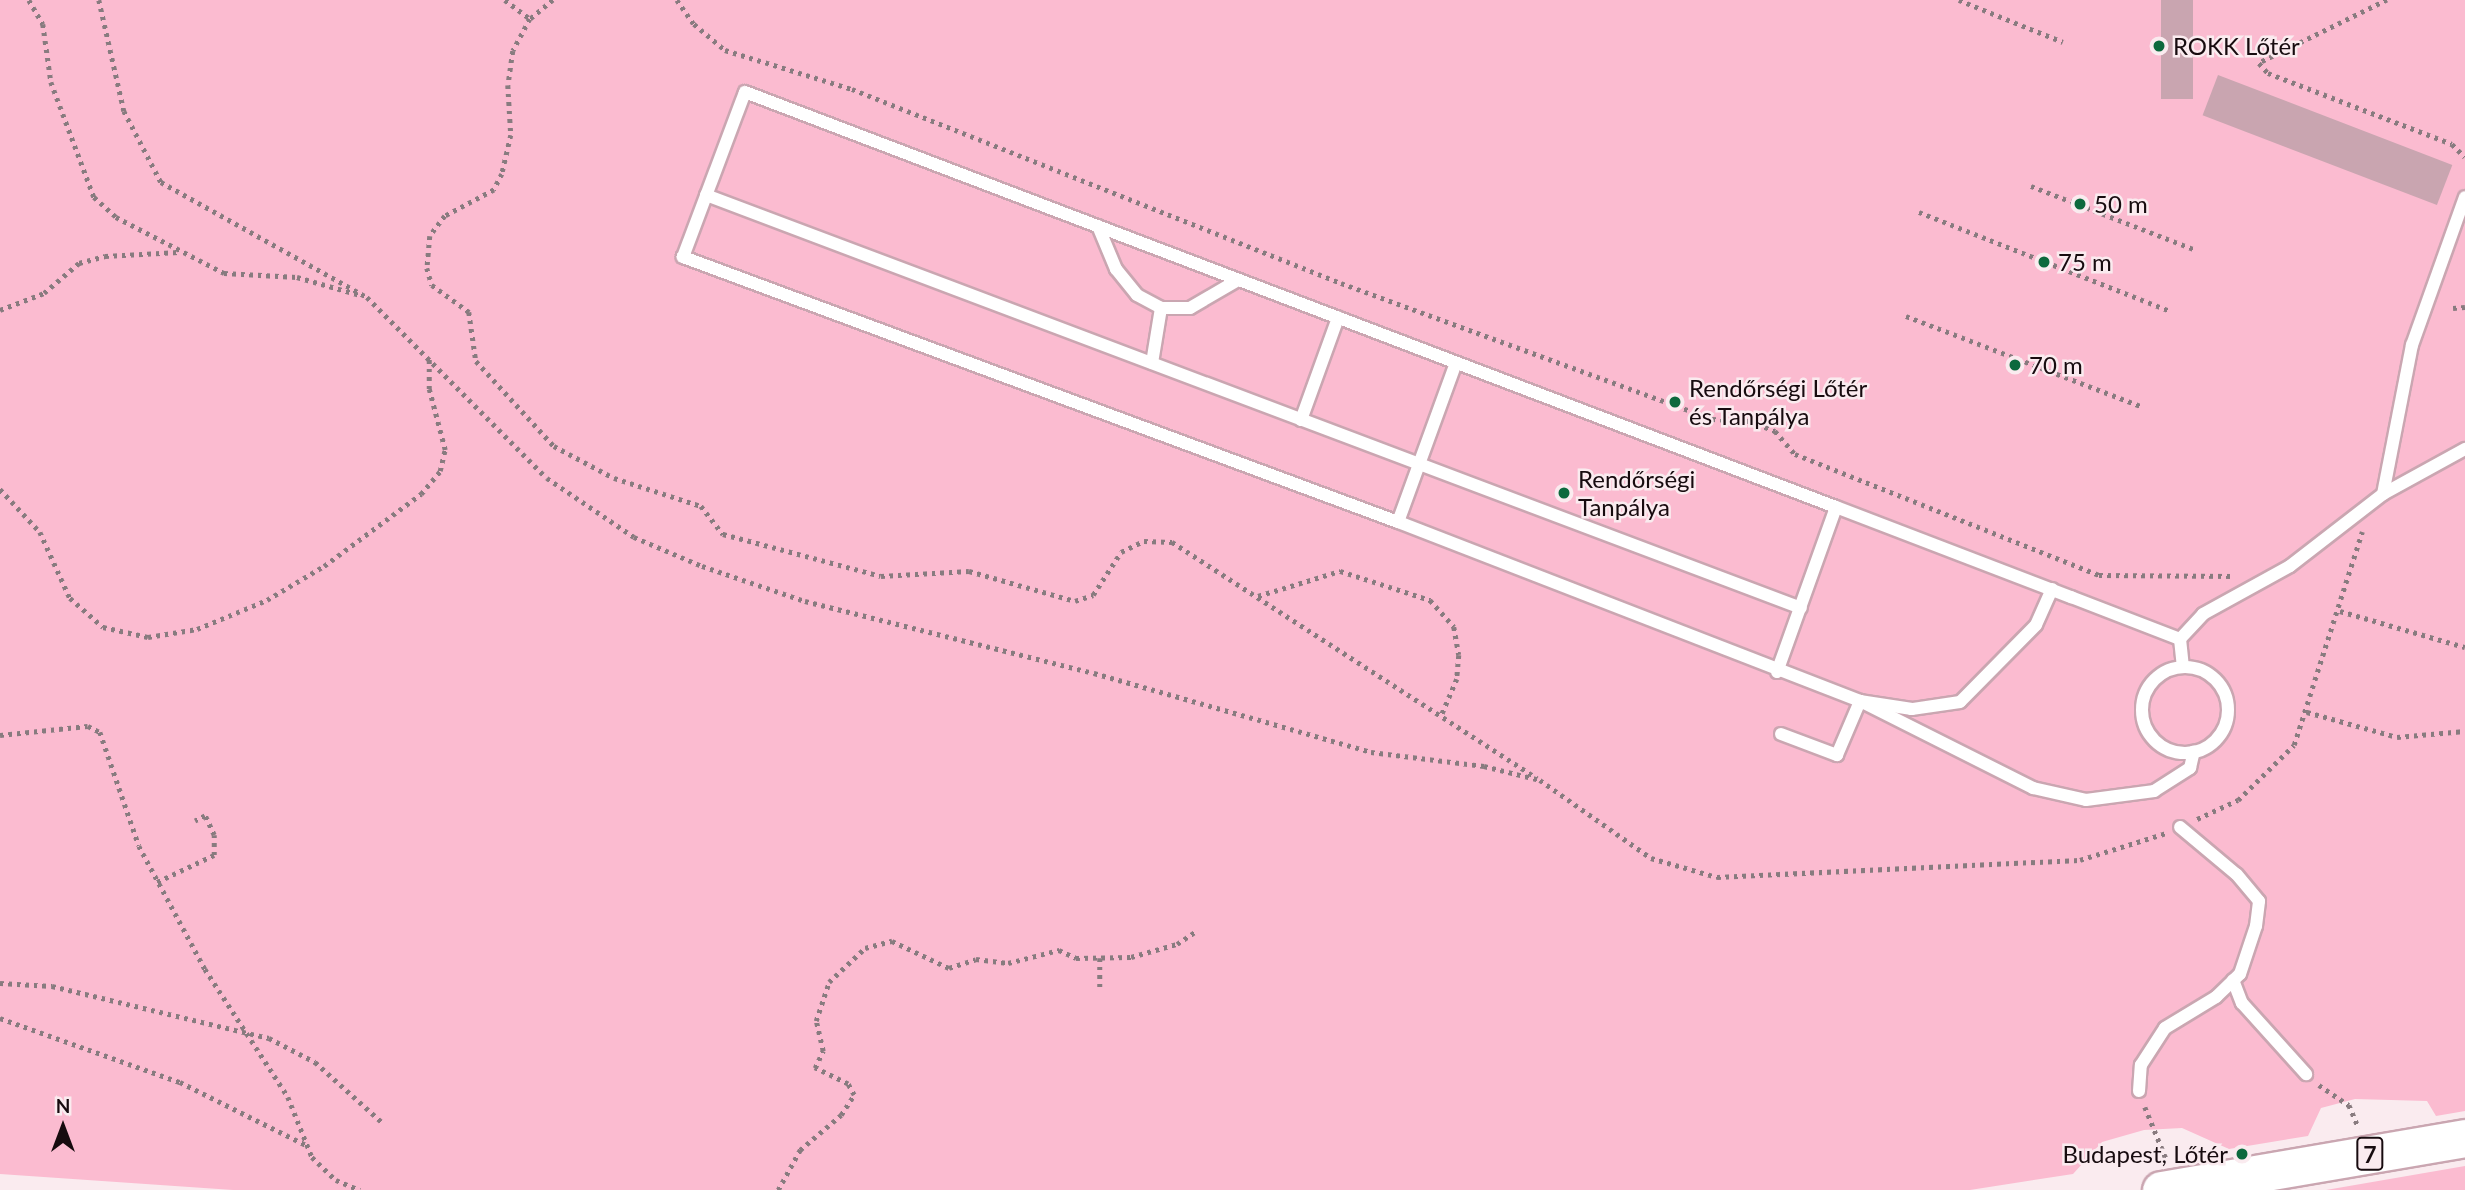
<!DOCTYPE html>
<html>
<head>
<meta charset="utf-8">
<style>
  body { margin:0 }
  #map { position:relative; width:2465px; height:1190px; overflow:hidden; background:#faebef; font-family:Lato,sans-serif }
  div>[style] { position:absolute }
  .green>* { inset:0; background:#fbbbd0 }
  .building>* { inset:0; background:#c9a5b0; transform-origin:0 0 }
  .path>* { height:4.5px; margin-top:-2.25px; transform-origin:0; background:repeating-linear-gradient(90deg,#887b7f 0 3.5px,transparent 0 8.5px) }
  .roads { filter:drop-shadow(2px 0 #caa6b1) drop-shadow(-2px 0 #caa6b1) drop-shadow(0 2px #caa6b1) drop-shadow(0 -2px #caa6b1) }
  .lane>* { height:12px; margin:-6px; padding:0 6px; transform-origin:6px; border-radius:6px; background:#fff }
  .lane>.ring { margin:-6px; padding:0; box-sizing:content-box; background:none; border:12px solid #fff; border-radius:50% }
  .primary>* { height:37px; margin:-18.5px; padding:0 18.5px; transform-origin:18.5px; border-radius:18.5px; background:#fff }
  .dots>* { width:19px; height:19px; translate:-50% -50%; box-sizing:border-box; border:4px solid #faebef; border-radius:50% }
  span { translate:-50% -50%; white-space:nowrap; text-align:center; line-height:1.15; -webkit-text-stroke:5px #faebef; paint-order:stroke }
  .shield-label span { padding:2px 5px; background:#faebef; border:2px solid; border-radius:5px; -webkit-text-stroke-width:0 }
  .shield-label { font-size:23px; color:#170b0f; font-weight:700 }
  .poi-label { font-size:24px; color:#170b0f }
  .left { translate:0 -50%; text-align:left }
  .right { translate:-100% -50%; text-align:right }
  .north { position:absolute; left:28px; top:1092px; width:70px; height:70px; -webkit-text-stroke:5px #faebef; paint-order:stroke; rotate:0deg; font-size:19px; font-weight:700; line-height:28px; text-align:center; color:#170b0f }
  .north::after { content:''; display:block; margin:auto; width:24px; height:32px; background:#170b0f; clip-path:polygon(50% 0,100% 100%,50% 72%,0 100%) }
</style>
</head>
<body>
<div id="map">
  <div class="green">
    <div style="clip-path:polygon(0 0,2465px 0,2465px 1111px,2436px 1116px,2427px 1101px,2355px 1099px,2321px 1108px,2308px 1136px,2229px 1149px,2182px 1128px,2144px 1130px,2102px 1142px,2073px 1174px,1970px 1190px,233px 1190px,0 1174px)"></div>
    <div style="clip-path:polygon(2465px 1166px,2465px 1190px,2326px 1190px)"></div>
  </div>
  <div class="building">
    <div style="left:2161px;top:0;width:32px;height:99px"></div>
    <div style="left:2218px;top:75px;width:251px;height:43px;rotate:21deg"></div>
  </div>
  <div class="path">
    <div style="left:29px;top:0;width:28px;rotate:60deg"></div>
    <div style="left:43px;top:24px;width:59px;rotate:82.1deg"></div>
    <div style="left:51px;top:82px;width:123px;rotate:69.5deg"></div>
    <div style="left:94px;top:197px;width:30px;rotate:42deg"></div>
    <div style="left:116px;top:217px;width:122px;rotate:27.4deg"></div>
    <div style="left:224px;top:273px;width:73px;rotate:3.1deg"></div>
    <div style="left:297px;top:277px;width:66px;rotate:15.9deg"></div>
    <div style="left:99px;top:0;width:114px;rotate:77.3deg"></div>
    <div style="left:124px;top:111px;width:80px;rotate:62.5deg"></div>
    <div style="left:161px;top:182px;width:236px;rotate:29.2deg"></div>
    <div style="left:367px;top:297px;width:255px;rotate:45.2deg"></div>
    <div style="left:547px;top:478px;width:105px;rotate:34.1deg"></div>
    <div style="left:634px;top:537px;width:74px;rotate:23.1deg"></div>
    <div style="left:702px;top:566px;width:109px;rotate:18.8deg"></div>
    <div style="left:805px;top:601px;width:298px;rotate:14deg"></div>
    <div style="left:1094px;top:673px;width:288px;rotate:15.9deg"></div>
    <div style="left:1371px;top:752px;width:114px;rotate:7.1deg"></div>
    <div style="left:1484px;top:766px;width:58px;rotate:14deg"></div>
    <div style="left:1540px;top:780px;width:136px;rotate:35.1deg"></div>
    <div style="left:1651px;top:858px;width:69px;rotate:16.1deg"></div>
    <div style="left:1717px;top:877px;width:363px;rotate:-2.7deg"></div>
    <div style="left:2080px;top:860px;width:90px;rotate:-17.4deg"></div>
    <div style="left:505px;top:0;width:31px;rotate:37deg"></div>
    <div style="left:553px;top:0;width:30px;rotate:140deg"></div>
    <div style="left:530px;top:19px;width:36px;rotate:118deg"></div>
    <div style="left:513px;top:51px;width:34px;rotate:98deg"></div>
    <div style="left:508px;top:85px;width:50px;rotate:86.6deg"></div>
    <div style="left:511px;top:135px;width:40px;rotate:103deg"></div>
    <div style="left:502px;top:174px;width:18px;rotate:117deg"></div>
    <div style="left:494px;top:190px;width:55px;rotate:152deg"></div>
    <div style="left:445px;top:216px;width:25px;rotate:127deg"></div>
    <div style="left:430px;top:236px;width:32px;rotate:95deg"></div>
    <div style="left:427px;top:268px;width:18px;rotate:74deg"></div>
    <div style="left:432px;top:285px;width:46px;rotate:36.1deg"></div>
    <div style="left:469px;top:312px;width:49px;rotate:81.9deg"></div>
    <div style="left:476px;top:361px;width:115px;rotate:47.5deg"></div>
    <div style="left:554px;top:446px;width:68px;rotate:28.1deg"></div>
    <div style="left:614px;top:478px;width:91px;rotate:17.8deg"></div>
    <div style="left:701px;top:506px;width:36px;rotate:52deg"></div>
    <div style="left:723px;top:534px;width:163px;rotate:14.9deg"></div>
    <div style="left:881px;top:576px;width:88px;rotate:-3.3deg"></div>
    <div style="left:969px;top:571px;width:110px;rotate:15.8deg"></div>
    <div style="left:1075px;top:601px;width:19px;rotate:-18deg"></div>
    <div style="left:1093px;top:595px;width:51px;rotate:-56.9deg"></div>
    <div style="left:1121px;top:552px;width:25px;rotate:-26deg"></div>
    <div style="left:1144px;top:541px;width:28px;rotate:2deg"></div>
    <div style="left:1172px;top:542px;width:435px;rotate:32.9deg"></div>
    <div style="left:677px;top:0;width:29px;rotate:55deg"></div>
    <div style="left:694px;top:24px;width:40px;rotate:40deg"></div>
    <div style="left:725px;top:50px;width:133px;rotate:17.1deg"></div>
    <div style="left:852px;top:89px;width:526px;rotate:21.64deg"></div>
    <div style="left:1341px;top:283px;width:395px;rotate:20.1deg"></div>
    <div style="left:1712px;top:419px;width:37px;rotate:3deg"></div>
    <div style="left:1749px;top:421px;width:28px;rotate:21deg"></div>
    <div style="left:1775px;top:431px;width:30px;rotate:49deg"></div>
    <div style="left:1795px;top:454px;width:327px;rotate:21.7deg"></div>
    <div style="left:2099px;top:575px;width:135px;rotate:0.4deg"></div>
    <div style="left:1959px;top:0;width:112px;rotate:22deg"></div>
    <div style="left:2387px;top:0;width:143px;rotate:153.8deg"></div>
    <div style="left:2259px;top:63px;width:13px;rotate:48deg"></div>
    <div style="left:2268px;top:73px;width:197px;rotate:21.1deg"></div>
    <div style="left:2452px;top:144px;width:18px;rotate:45deg"></div>
    <div style="left:2031px;top:186px;width:177px;rotate:21.2deg"></div>
    <div style="left:1919px;top:212px;width:268px;rotate:21.5deg"></div>
    <div style="left:2453px;top:308px;width:12px;rotate:-5deg"></div>
    <div style="left:0;top:310px;width:47px;rotate:-21.1deg"></div>
    <div style="left:44px;top:293px;width:46px;rotate:-40.6deg"></div>
    <div style="left:79px;top:263px;width:27px;rotate:-15deg"></div>
    <div style="left:105px;top:256px;width:74px;rotate:-3.1deg"></div>
    <div style="left:1906px;top:316px;width:251px;rotate:21deg"></div>
    <div style="left:0;top:489px;width:59px;rotate:47.1deg"></div>
    <div style="left:40px;top:532px;width:72px;rotate:65.6deg"></div>
    <div style="left:70px;top:598px;width:44px;rotate:41.3deg"></div>
    <div style="left:103px;top:627px;width:46px;rotate:12.5deg"></div>
    <div style="left:148px;top:637px;width:50px;rotate:-9.3deg"></div>
    <div style="left:197px;top:629px;width:76px;rotate:-22.5deg"></div>
    <div style="left:267px;top:600px;width:66px;rotate:-30.8deg"></div>
    <div style="left:324px;top:566px;width:121px;rotate:-36.6deg"></div>
    <div style="left:421px;top:494px;width:30px;rotate:-50deg"></div>
    <div style="left:440px;top:471px;width:22px;rotate:-77deg"></div>
    <div style="left:445px;top:450px;width:63px;rotate:-104.7deg"></div>
    <div style="left:429px;top:389px;width:33px;rotate:-90deg"></div>
    <div style="left:1258px;top:596px;width:86px;rotate:-17deg"></div>
    <div style="left:1340px;top:571px;width:95px;rotate:17.9deg"></div>
    <div style="left:1430px;top:600px;width:36px;rotate:48deg"></div>
    <div style="left:1454px;top:627px;width:28px;rotate:80deg"></div>
    <div style="left:1459px;top:655px;width:24px;rotate:95deg"></div>
    <div style="left:1457px;top:679px;width:39px;rotate:113deg"></div>
    <div style="left:2340px;top:611px;width:130px;rotate:16.1deg"></div>
    <div style="left:2307px;top:712px;width:93px;rotate:15.5deg"></div>
    <div style="left:2397px;top:737px;width:68px;rotate:-5deg"></div>
    <div style="left:0;top:735px;width:88px;rotate:-5.8deg"></div>
    <div style="left:88px;top:726px;width:13px;rotate:27deg"></div>
    <div style="left:100px;top:732px;width:120px;rotate:71.1deg"></div>
    <div style="left:139px;top:846px;width:140px;rotate:61.8deg"></div>
    <div style="left:205px;top:969px;width:153px;rotate:57deg"></div>
    <div style="left:288px;top:1097px;width:65px;rotate:68.2deg"></div>
    <div style="left:312px;top:1157px;width:33px;rotate:44deg"></div>
    <div style="left:336px;top:1180px;width:26px;rotate:23deg"></div>
    <div style="left:2197px;top:819px;width:45px;rotate:-24.9deg"></div>
    <div style="left:2238px;top:800px;width:78px;rotate:-44.5deg"></div>
    <div style="left:2294px;top:745px;width:224px;rotate:-72.3deg"></div>
    <div style="left:157px;top:882px;width:63px;rotate:-25.3deg"></div>
    <div style="left:214px;top:855px;width:20px;rotate:-90deg"></div>
    <div style="left:214px;top:835px;width:21px;rotate:-115deg"></div>
    <div style="left:205px;top:816px;width:11px;rotate:153deg"></div>
    <div style="left:1100px;top:958px;width:33px;rotate:90deg"></div>
    <div style="left:0;top:983px;width:52px;rotate:3.3deg"></div>
    <div style="left:52px;top:986px;width:223px;rotate:13.5deg"></div>
    <div style="left:269px;top:1038px;width:52px;rotate:27.6deg"></div>
    <div style="left:315px;top:1062px;width:93px;rotate:41.9deg"></div>
    <div style="left:0;top:1018px;width:191px;rotate:19.6deg"></div>
    <div style="left:180px;top:1082px;width:141px;rotate:26.6deg"></div>
    <div style="left:2319px;top:1085px;width:36px;rotate:34deg"></div>
    <div style="left:2349px;top:1105px;width:25px;rotate:67deg"></div>
    <div style="left:2145px;top:1107px;width:58px;rotate:67.8deg"></div>
    <div style="left:778px;top:1190px;width:46px;rotate:-61.2deg"></div>
    <div style="left:800px;top:1150px;width:54px;rotate:-40.5deg"></div>
    <div style="left:841px;top:1115px;width:24px;rotate:-57deg"></div>
    <div style="left:854px;top:1095px;width:13px;rotate:-119deg"></div>
    <div style="left:848px;top:1084px;width:37px;rotate:-154deg"></div>
    <div style="left:815px;top:1068px;width:19px;rotate:-65deg"></div>
    <div style="left:823px;top:1051px;width:31px;rotate:-103deg"></div>
    <div style="left:816px;top:1021px;width:41px;rotate:-71.6deg"></div>
    <div style="left:829px;top:982px;width:50px;rotate:-43.4deg"></div>
    <div style="left:865px;top:948px;width:28px;rotate:-15deg"></div>
    <div style="left:892px;top:941px;width:63px;rotate:25.3deg"></div>
    <div style="left:949px;top:968px;width:28px;rotate:-18deg"></div>
    <div style="left:976px;top:959px;width:32px;rotate:7deg"></div>
    <div style="left:1008px;top:963px;width:53px;rotate:-14.3deg"></div>
    <div style="left:1059px;top:950px;width:19px;rotate:25deg"></div>
    <div style="left:1076px;top:958px;width:55px;rotate:-1deg"></div>
    <div style="left:1131px;top:957px;width:48px;rotate:-15.8deg"></div>
    <div style="left:1177px;top:944px;width:25px;rotate:-34deg"></div>
  </div>
  <div class="roads">
    <div class="lane">
      <div style="left:706px;top:195px;width:1170px;rotate:20.66deg"></div>
      <div style="left:1098px;top:226px;width:47px;rotate:67.3deg"></div>
      <div style="left:1116px;top:269px;width:33px;rotate:51deg"></div>
      <div style="left:1137px;top:295px;width:27px;rotate:28deg"></div>
      <div style="left:1161px;top:308px;width:29px"></div>
      <div style="left:1190px;top:308px;width:56px;rotate:-30.3deg"></div>
      <div style="left:1152px;top:363px;width:56px;rotate:-80.7deg"></div>
      <div style="left:1301px;top:420px;width:109px;rotate:-70.1deg"></div>
      <div style="left:2383px;top:494px;width:152px;rotate:-79deg"></div>
      <div style="left:2412px;top:345px;width:157px;rotate:-70.3deg"></div>
      <div style="left:1398px;top:522px;width:169px;rotate:-70deg"></div>
      <div style="left:2052px;top:589px;width:39px;rotate:114deg"></div>
      <div style="left:2036px;top:625px;width:108px;rotate:134.6deg"></div>
      <div style="left:1960px;top:702px;width:49px;rotate:171.7deg"></div>
      <div style="left:1912px;top:709px;width:53px;rotate:-171.3deg"></div>
      <div style="left:1860px;top:701px;width:495px;rotate:-158.8deg"></div>
      <div style="left:1398px;top:522px;width:763px;rotate:-159.66deg"></div>
      <div style="left:683px;top:257px;width:176px;rotate:-69.4deg"></div>
      <div style="left:745px;top:92px;width:1167px;rotate:20.83deg"></div>
      <div style="left:1836px;top:507px;width:252px;rotate:21deg"></div>
      <div style="left:2071px;top:597px;width:117px;rotate:21.1deg"></div>
      <div style="left:2180px;top:639px;width:34px;rotate:-47deg"></div>
      <div style="left:2203px;top:614px;width:99px;rotate:-28.9deg"></div>
      <div style="left:2290px;top:566px;width:118px;rotate:-37.7deg"></div>
      <div style="left:2383px;top:494px;width:94px;rotate:-28.8deg"></div>
      <div style="left:2180px;top:639px;width:28px;rotate:84deg"></div>
      <div class="ring" style="left:2142px;top:667px;width:74px;height:74px"></div>
      <div style="left:1777px;top:672px;width:175px;rotate:-70.3deg"></div>
      <div style="left:1781px;top:734px;width:60px;rotate:20.6deg"></div>
      <div style="left:1837px;top:755px;width:59px;rotate:-66.9deg"></div>
      <div style="left:1860px;top:701px;width:194px;rotate:26.7deg"></div>
      <div style="left:2033px;top:788px;width:54px;rotate:12.8deg"></div>
      <div style="left:2086px;top:800px;width:69px;rotate:-7.5deg"></div>
      <div style="left:2154px;top:791px;width:43px;rotate:-32.6deg"></div>
      <div style="left:2190px;top:768px;width:17px;rotate:-77deg"></div>
      <div style="left:2233px;top:980px;width:25px;rotate:69deg"></div>
      <div style="left:2242px;top:1003px;width:96px;rotate:48deg"></div>
      <div style="left:2139px;top:1091px;width:26px;rotate:-86deg"></div>
      <div style="left:2141px;top:1065px;width:44px;rotate:-57deg"></div>
      <div style="left:2165px;top:1028px;width:60px;rotate:-31.3deg"></div>
      <div style="left:2216px;top:997px;width:33px;rotate:-44deg"></div>
      <div style="left:2240px;top:974px;width:51px;rotate:-71.6deg"></div>
      <div style="left:2256px;top:926px;width:25px;rotate:-83deg"></div>
      <div style="left:2259px;top:901px;width:35px;rotate:-130deg"></div>
      <div style="left:2236px;top:874px;width:73px;rotate:-140deg"></div>
    </div>
    <div class="primary">
      <div style="left:2161px;top:1190px;width:308px;rotate:-9.7deg"></div>
    </div>
  </div>
  <div class="dots">
    <div style="left:2159px;top:46px;background:#0d693d"></div>
    <div style="left:2080px;top:204px;background:#0d693d"></div>
    <div style="left:2044px;top:262px;background:#0d693d"></div>
    <div style="left:2015px;top:365px;background:#0d693d"></div>
    <div style="left:1675px;top:402px;background:#0d693d"></div>
    <div style="left:1564px;top:493px;background:#0d693d"></div>
    <div style="left:2242px;top:1154px;background:#0d693d"></div>
  </div>
  <div class="shield-label">
    <span style="left:2370px;top:1154px">7</span>
  </div>
  <div class="poi-label">
    <span class="left" style="left:2173px;top:46px">ROKK Lőtér</span>
    <span class="left" style="left:2094px;top:204px">50 m</span>
    <span class="left" style="left:2058px;top:262px">75 m</span>
    <span class="left" style="left:2029px;top:365px">70 m</span>
    <span class="left" style="left:1689px;top:402px">Rendőrségi Lőtér<br>és Tanpálya</span>
    <span class="left" style="left:1578px;top:493px">Rendőrségi<br>Tanpálya</span>
    <span class="right" style="left:2228px;top:1154px">Budapest, Lőtér</span>
  </div>
  <div class="north">N</div>
</div>
</body>
</html>
